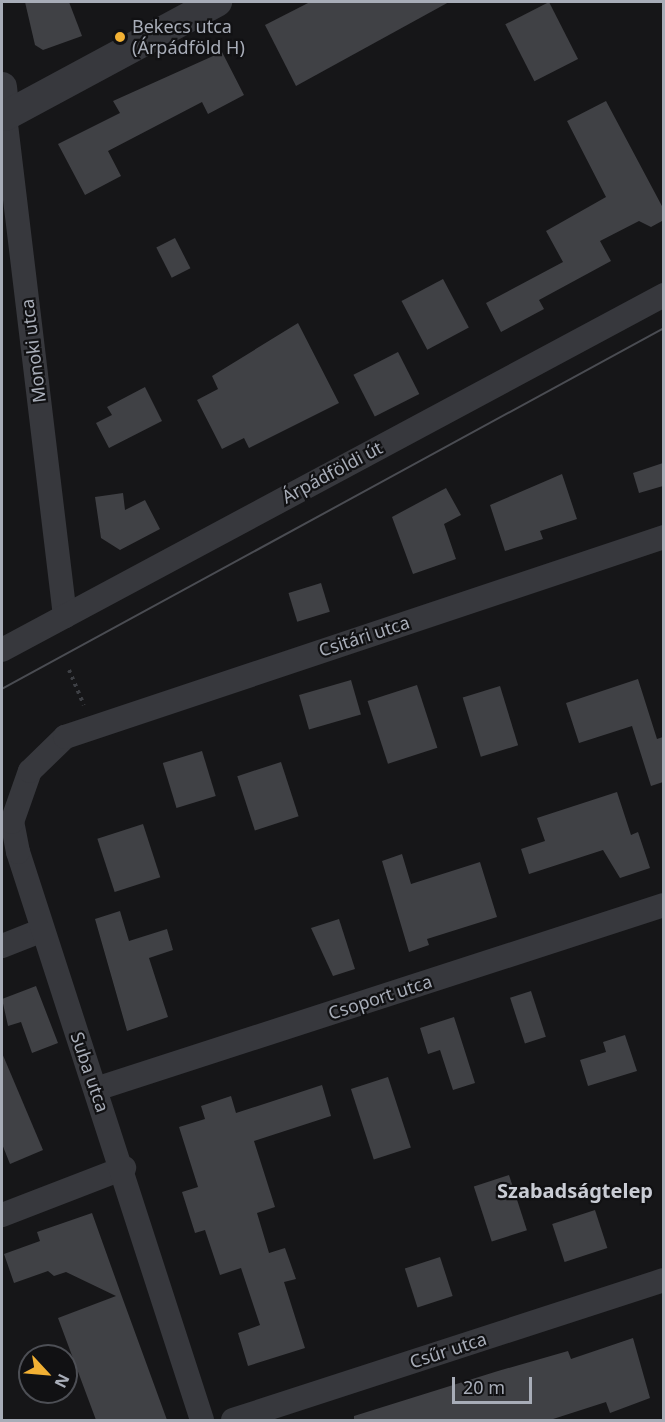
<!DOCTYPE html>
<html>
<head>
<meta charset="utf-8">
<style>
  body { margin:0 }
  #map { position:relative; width:665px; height:1422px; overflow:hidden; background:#161618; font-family:"Noto Sans",sans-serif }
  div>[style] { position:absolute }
  .building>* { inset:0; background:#404145; transform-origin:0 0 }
  .path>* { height:4px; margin-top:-2px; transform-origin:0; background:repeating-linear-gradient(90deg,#3d3f44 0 3px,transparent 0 7.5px) }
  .minor>* { height:24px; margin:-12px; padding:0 12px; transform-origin:12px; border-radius:12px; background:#37383d }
  .tertiary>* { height:30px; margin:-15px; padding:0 15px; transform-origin:15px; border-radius:15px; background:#37383d }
  .tram>* { height:1.5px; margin:-0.75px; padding:0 0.75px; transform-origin:0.75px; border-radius:0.75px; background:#4a4c52 }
  .dots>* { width:16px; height:16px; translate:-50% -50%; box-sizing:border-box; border:3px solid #111113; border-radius:50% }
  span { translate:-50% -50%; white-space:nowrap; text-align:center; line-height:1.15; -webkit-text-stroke:4.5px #111113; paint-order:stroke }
  .poi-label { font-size:18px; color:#a8adb8 }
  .left { translate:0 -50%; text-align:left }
  .street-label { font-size:18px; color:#a8adb8 }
  .neighbourhood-label { font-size:20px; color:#c9ccd4; font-weight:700 }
  .frame { position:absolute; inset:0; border:3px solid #a8adb8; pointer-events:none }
  .north { position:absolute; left:18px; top:1344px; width:60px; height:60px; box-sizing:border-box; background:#111113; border:2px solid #4d4f55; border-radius:50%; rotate:116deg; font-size:16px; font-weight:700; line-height:24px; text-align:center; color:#a8adb8 }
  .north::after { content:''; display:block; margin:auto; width:21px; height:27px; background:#f2b134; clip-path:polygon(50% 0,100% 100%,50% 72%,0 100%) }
  .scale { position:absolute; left:452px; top:1377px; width:80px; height:27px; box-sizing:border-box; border:3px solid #a8adb8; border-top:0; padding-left:8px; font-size:18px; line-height:21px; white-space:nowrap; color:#a8adb8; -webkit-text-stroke:4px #111113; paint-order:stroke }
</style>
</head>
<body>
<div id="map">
  <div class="building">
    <div style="clip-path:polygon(25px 2px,69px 2px,82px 36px,43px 50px,35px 45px)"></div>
    <div style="clip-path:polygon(310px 2px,449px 2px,296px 86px,265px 25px)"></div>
    <div style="left:549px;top:2px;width:64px;height:49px;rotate:63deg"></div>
    <div style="clip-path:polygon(222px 52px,244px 95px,208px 114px,202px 102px,108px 151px,121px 176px,85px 195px,58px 144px,120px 113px,113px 101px)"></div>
    <div style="clip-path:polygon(606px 101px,663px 208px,662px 221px,651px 227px,639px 221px,600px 241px,611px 261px,539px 300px,544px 309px,501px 332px,486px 303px,563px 262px,546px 231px,606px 197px,567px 121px)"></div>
    <div style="left:175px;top:238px;width:34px;height:21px;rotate:63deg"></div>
    <div style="left:443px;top:279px;width:55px;height:47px;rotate:62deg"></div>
    <div style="clip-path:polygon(298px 323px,339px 403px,249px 448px,244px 438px,222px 449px,197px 400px,218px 389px,212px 376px)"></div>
    <div style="left:398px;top:352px;width:47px;height:50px;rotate:63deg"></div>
    <div style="clip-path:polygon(145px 387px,162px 421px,109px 448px,96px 423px,112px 415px,107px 407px)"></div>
    <div style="clip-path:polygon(663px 463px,663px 486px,639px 493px,633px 473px)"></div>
    <div style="clip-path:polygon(562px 474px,577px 519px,540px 531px,543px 539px,505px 551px,490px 505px)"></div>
    <div style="clip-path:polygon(446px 488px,461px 515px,444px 524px,456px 559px,413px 574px,392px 517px)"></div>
    <div style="clip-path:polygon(123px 493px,125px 510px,145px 500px,160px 529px,120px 550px,101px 538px,95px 497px)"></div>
    <div style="left:321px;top:583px;width:30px;height:34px;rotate:73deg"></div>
    <div style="clip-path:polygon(638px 679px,657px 739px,663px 737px,663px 782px,651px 786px,632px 726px,579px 743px,566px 703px)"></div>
    <div style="left:351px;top:680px;width:36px;height:54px;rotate:74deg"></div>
    <div style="left:417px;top:685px;width:66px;height:52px;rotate:72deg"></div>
    <div style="left:500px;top:686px;width:62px;height:39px;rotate:73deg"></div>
    <div style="left:202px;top:751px;width:47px;height:41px;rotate:73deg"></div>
    <div style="left:281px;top:762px;width:57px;height:46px;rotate:72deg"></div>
    <div style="clip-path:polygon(617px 792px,631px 835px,638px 832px,650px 868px,620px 878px,603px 850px,529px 874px,521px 849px,545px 841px,537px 818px)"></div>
    <div style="left:143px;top:824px;width:56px;height:48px;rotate:72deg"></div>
    <div style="clip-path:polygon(402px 854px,411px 884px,480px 862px,497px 917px,427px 939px,429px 945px,409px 952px,382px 861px)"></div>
    <div style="clip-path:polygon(120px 911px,129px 941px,167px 929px,173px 950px,149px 958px,168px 1017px,127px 1031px,95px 919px)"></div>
    <div style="clip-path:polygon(339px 919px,355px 969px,333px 976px,311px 928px)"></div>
    <div style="clip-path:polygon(36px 986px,58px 1043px,32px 1053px,21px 1022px,8px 1026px,2px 999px)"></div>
    <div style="left:531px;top:991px;width:48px;height:22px;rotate:72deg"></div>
    <div style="clip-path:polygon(454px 1017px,475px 1083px,453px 1090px,440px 1050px,428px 1054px,420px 1028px)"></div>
    <div style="clip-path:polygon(625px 1035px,637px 1071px,588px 1086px,580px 1060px,606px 1052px,603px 1042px)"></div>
    <div style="clip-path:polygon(2px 1053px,43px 1150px,10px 1164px,2px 1144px)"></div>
    <div style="left:388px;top:1077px;width:74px;height:39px;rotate:72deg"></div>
    <div style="clip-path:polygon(322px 1085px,331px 1116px,254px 1141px,275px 1207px,257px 1213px,269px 1253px,285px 1248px,296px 1279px,284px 1282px,305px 1348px,248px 1366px,238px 1333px,260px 1325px,241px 1268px,220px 1275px,205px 1230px,195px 1233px,182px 1192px,198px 1187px,179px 1127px,205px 1119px,201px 1106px,231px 1096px,236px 1113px)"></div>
    <div style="left:509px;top:1175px;width:58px;height:37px;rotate:72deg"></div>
    <div style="left:595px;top:1210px;width:40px;height:45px;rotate:72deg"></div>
    <div style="clip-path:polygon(92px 1213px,121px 1294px,167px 1420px,96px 1420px,58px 1318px,116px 1296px,66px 1272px,54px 1276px,48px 1271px,14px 1283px,4px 1254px,40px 1241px,37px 1232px)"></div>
    <div style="left:440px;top:1257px;width:41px;height:37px;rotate:72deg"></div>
    <div style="clip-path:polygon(633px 1338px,650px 1398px,610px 1413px,606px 1402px,550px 1420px,354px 1420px,354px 1416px,498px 1371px,568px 1351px,571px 1359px)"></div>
  </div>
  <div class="path">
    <div style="left:69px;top:670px;width:38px;rotate:67deg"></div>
  </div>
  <div class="minor">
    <div style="left:2px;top:118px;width:4px;rotate:-34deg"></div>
    <div style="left:5px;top:116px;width:504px;rotate:83.16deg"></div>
    <div style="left:2px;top:650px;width:751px;rotate:-28.2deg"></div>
    <div style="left:2px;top:946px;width:41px;rotate:-21.5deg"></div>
    <div style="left:96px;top:1089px;width:597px;rotate:-17.95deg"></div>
    <div style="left:2px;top:1215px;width:131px;rotate:-21.1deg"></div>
    <div style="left:202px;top:1420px;width:597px;rotate:-107.95deg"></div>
    <div style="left:18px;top:852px;width:31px;rotate:-101deg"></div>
    <div style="left:12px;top:822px;width:54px;rotate:-70.6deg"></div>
    <div style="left:30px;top:771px;width:49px;rotate:-44.2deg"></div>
    <div style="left:65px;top:737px;width:632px;rotate:-18.46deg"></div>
    <div style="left:233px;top:1420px;width:453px;rotate:-18deg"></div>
  </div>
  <div class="tertiary">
    <div style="left:2px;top:87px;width:29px;rotate:84deg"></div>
    <div style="left:5px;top:116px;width:241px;rotate:-28.3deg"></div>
  </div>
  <div class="tram">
    <div style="left:2px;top:689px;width:754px;rotate:-28.6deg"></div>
  </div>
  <div class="dots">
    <div style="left:120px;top:37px;background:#f2b134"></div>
  </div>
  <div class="poi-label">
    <span class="left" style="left:132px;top:37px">Bekecs utca<br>(Árpádföld H)</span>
  </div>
  <div class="street-label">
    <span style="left:33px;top:351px;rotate:-97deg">Monoki utca</span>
    <span style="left:332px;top:472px;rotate:-28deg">Árpádföldi út</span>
    <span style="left:364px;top:636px;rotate:-18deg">Csitári utca</span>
    <span style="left:380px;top:997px;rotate:-18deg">Csoport utca</span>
    <span style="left:90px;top:1072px;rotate:71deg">Suba utca</span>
    <span style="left:448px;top:1350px;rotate:-18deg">Csűr utca</span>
  </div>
  <div class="neighbourhood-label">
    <span style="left:575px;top:1190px">Szabadságtelep</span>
  </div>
  <div class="frame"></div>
  <div class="north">N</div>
  <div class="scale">20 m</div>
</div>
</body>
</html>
